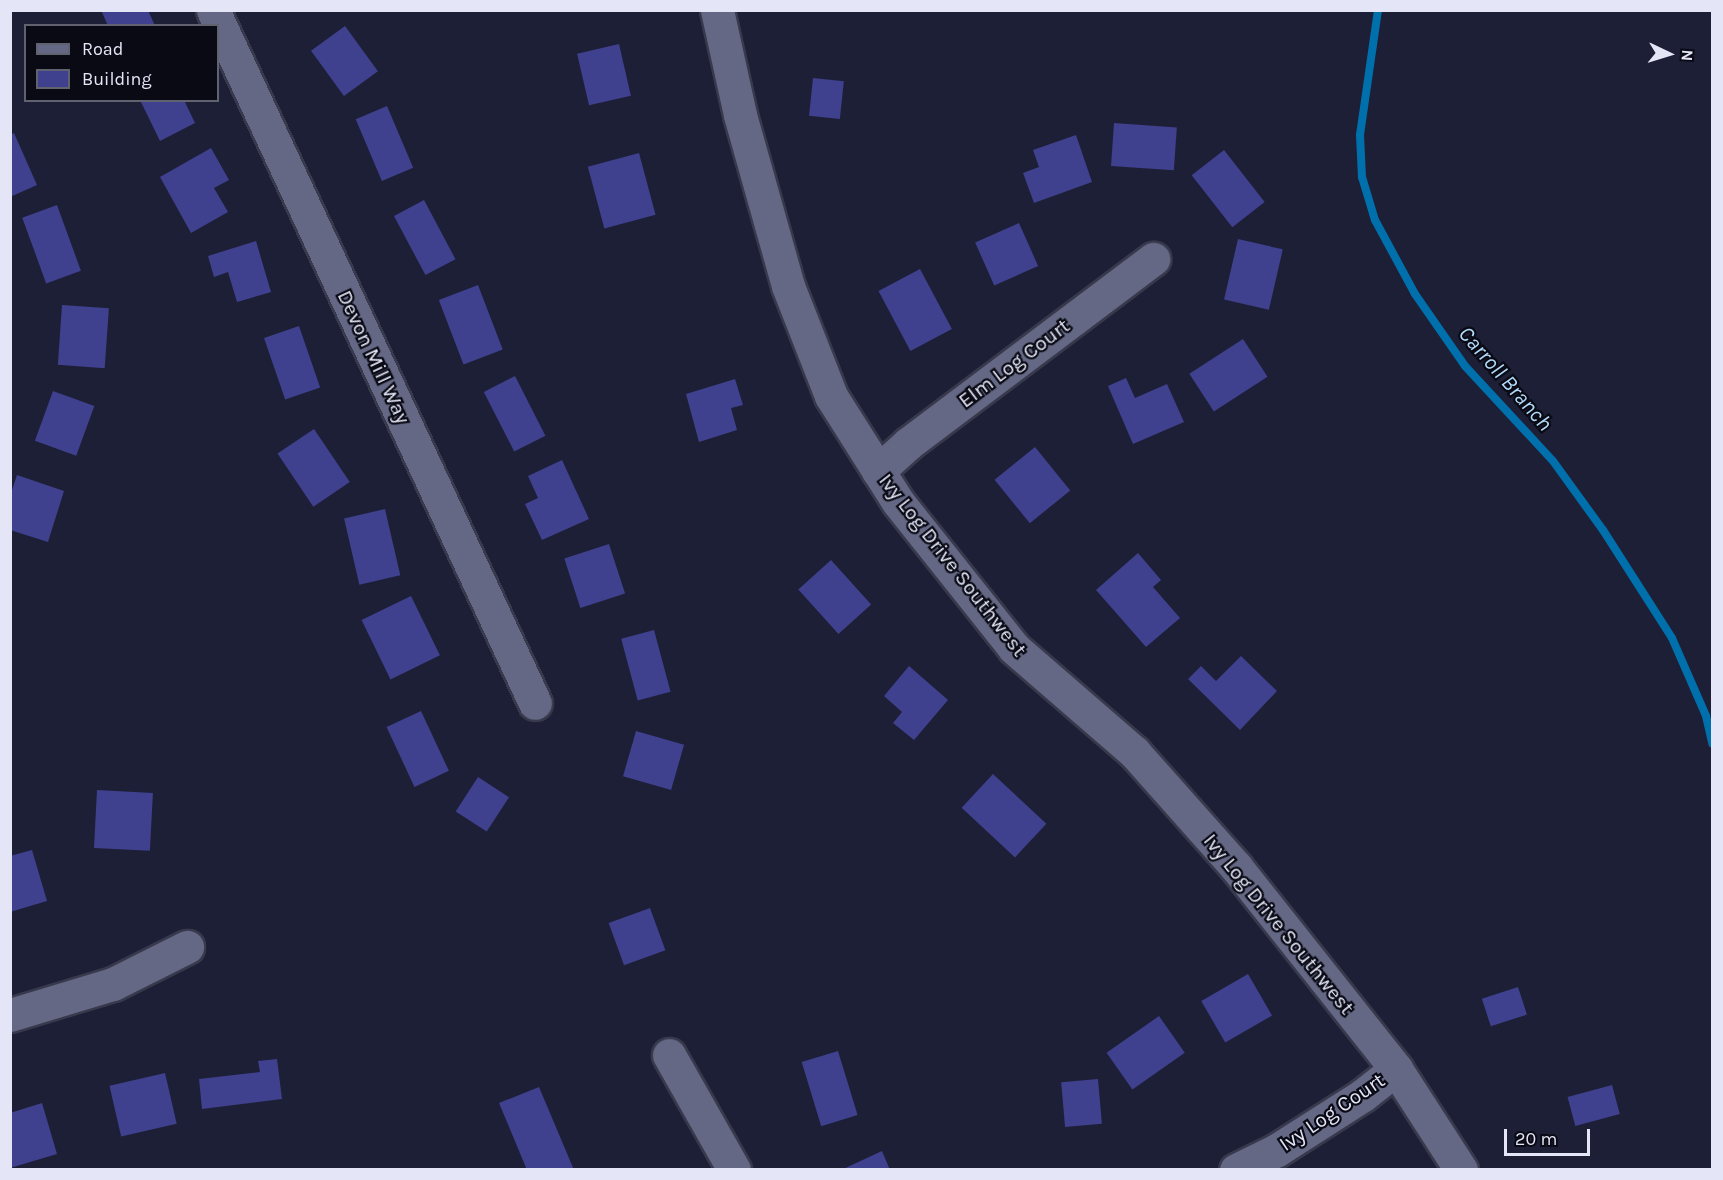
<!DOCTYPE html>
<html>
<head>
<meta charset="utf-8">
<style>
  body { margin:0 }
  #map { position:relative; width:1723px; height:1180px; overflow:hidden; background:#1d1f36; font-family:Karla,sans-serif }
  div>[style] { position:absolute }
  .stream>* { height:8px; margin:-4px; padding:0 4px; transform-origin:4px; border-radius:4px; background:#0070ac }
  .building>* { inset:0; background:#3f408e; transform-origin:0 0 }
  .roads { filter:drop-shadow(2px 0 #38394d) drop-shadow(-2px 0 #38394d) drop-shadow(0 2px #38394d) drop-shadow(0 -2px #38394d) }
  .minor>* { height:33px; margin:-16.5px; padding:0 16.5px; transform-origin:16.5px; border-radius:16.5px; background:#656884 }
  span { translate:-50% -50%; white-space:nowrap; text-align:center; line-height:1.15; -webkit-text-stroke:4.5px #090a14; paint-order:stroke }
  .street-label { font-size:21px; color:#e4e6f7 }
  .water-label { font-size:22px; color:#b0d9f9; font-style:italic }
  .frame { position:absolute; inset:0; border:12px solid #e4e6f7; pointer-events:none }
  .legend { position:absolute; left:24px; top:24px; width:195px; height:78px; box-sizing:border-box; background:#090a14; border:2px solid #61626f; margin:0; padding:8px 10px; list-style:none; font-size:18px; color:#e4e6f7 }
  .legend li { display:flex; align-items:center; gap:12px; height:30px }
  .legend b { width:30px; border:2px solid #61626f }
  .north { position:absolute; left:1639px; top:24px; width:60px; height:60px; -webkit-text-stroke:4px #090a14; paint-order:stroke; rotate:94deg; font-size:16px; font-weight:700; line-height:24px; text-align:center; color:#e4e6f7 }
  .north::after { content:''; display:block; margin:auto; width:21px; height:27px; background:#e4e6f7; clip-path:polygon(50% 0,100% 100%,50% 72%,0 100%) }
  .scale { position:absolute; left:1504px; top:1129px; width:86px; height:27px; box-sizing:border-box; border:3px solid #e4e6f7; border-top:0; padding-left:8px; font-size:18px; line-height:21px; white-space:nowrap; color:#e4e6f7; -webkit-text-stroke:4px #090a14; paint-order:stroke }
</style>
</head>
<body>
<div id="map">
  <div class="stream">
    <div style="left:1378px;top:10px;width:126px;rotate:98.2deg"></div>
    <div style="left:1360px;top:135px;width:42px;rotate:87.3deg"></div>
    <div style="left:1362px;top:177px;width:45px;rotate:73.2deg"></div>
    <div style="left:1375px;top:220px;width:84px;rotate:61.6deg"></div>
    <div style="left:1415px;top:294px;width:88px;rotate:55.2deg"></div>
    <div style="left:1465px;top:366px;width:129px;rotate:47.2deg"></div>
    <div style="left:1553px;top:461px;width:85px;rotate:54.1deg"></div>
    <div style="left:1603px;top:530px;width:128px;rotate:57.4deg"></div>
    <div style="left:1672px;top:638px;width:85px;rotate:66.4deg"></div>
    <div style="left:1706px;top:716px;width:28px;rotate:77deg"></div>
  </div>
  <div class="building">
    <div style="clip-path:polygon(101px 10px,148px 10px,155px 26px,108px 26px)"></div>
    <div style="left:345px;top:26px;width:56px;height:42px;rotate:54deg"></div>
    <div style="left:619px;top:44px;width:53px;height:43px;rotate:77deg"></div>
    <div style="left:813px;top:78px;width:31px;height:38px;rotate:6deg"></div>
    <div style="clip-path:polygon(140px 100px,184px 100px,195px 123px,160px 141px)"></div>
    <div style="left:387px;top:106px;width:67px;height:34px;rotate:67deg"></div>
    <div style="left:1114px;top:123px;width:63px;height:43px;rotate:4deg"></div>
    <div style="clip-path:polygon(14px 133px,37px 185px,10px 197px,10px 135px)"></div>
    <div style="clip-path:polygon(1076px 135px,1092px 182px,1034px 203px,1023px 173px,1039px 167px,1033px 150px)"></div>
    <div style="clip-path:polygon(211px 148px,229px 180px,214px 188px,228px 212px,191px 233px,160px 177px)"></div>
    <div style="left:1224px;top:150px;width:66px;height:41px;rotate:52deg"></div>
    <div style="left:639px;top:153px;width:64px;height:53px;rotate:75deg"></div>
    <div style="left:424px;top:200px;width:67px;height:34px;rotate:62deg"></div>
    <div style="left:57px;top:205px;width:70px;height:37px;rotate:70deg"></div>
    <div style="left:1019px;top:223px;width:47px;height:48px;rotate:66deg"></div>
    <div style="left:1238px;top:239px;width:46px;height:62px;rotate:13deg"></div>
    <div style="clip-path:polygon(256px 241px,271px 292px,237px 302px,228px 272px,214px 277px,208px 256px)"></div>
    <div style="left:920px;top:269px;width:68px;height:47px;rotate:62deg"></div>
    <div style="left:478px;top:285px;width:69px;height:42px;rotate:69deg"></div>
    <div style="left:62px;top:305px;width:47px;height:60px;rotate:4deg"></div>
    <div style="left:299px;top:326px;width:65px;height:37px;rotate:71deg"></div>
    <div style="left:1243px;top:339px;width:45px;height:64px;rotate:57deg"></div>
    <div style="left:515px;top:376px;width:67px;height:35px;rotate:63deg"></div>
    <div style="clip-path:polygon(1126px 378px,1135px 398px,1167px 384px,1184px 422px,1133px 444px,1108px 386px)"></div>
    <div style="clip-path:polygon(735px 379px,743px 405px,731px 408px,737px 430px,699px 442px,686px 394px)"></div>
    <div style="left:53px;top:391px;width:44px;height:53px;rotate:20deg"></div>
    <div style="left:314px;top:429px;width:64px;height:44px;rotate:56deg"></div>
    <div style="left:1035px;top:447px;width:56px;height:52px;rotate:51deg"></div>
    <div style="clip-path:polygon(562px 460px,589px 519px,542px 540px,525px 504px,538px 498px,528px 476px)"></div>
    <div style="clip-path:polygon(17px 475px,64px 491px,48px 542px,10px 530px,10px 496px)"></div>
    <div style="left:385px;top:509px;width:68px;height:42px;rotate:77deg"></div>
    <div style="left:609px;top:544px;width:52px;height:47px;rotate:72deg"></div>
    <div style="clip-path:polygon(1138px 553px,1161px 580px,1153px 587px,1180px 618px,1146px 647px,1096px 590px)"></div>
    <div style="left:831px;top:560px;width:60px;height:44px;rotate:48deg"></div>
    <div style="left:411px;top:596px;width:66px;height:55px;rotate:64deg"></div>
    <div style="left:654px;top:630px;width:64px;height:34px;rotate:75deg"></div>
    <div style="clip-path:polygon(1241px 656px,1277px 691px,1240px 730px,1188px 679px,1201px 666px,1216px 681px)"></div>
    <div style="clip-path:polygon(909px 666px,948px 700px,914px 740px,893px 723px,902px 712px,884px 696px)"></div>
    <div style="left:421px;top:711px;width:66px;height:38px;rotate:65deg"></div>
    <div style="left:636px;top:731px;width:50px;height:47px;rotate:16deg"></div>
    <div style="left:993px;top:774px;width:73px;height:46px;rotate:43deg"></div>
    <div style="left:478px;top:777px;width:37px;height:41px;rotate:33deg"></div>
    <div style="left:97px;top:790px;width:56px;height:58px;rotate:3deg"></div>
    <div style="clip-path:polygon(32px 850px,47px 901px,10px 912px,10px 856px)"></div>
    <div style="left:650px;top:908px;width:45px;height:44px;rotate:70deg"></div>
    <div style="left:1248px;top:974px;width:48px;height:54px;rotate:60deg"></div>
    <div style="left:1518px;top:987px;width:29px;height:38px;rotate:72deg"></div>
    <div style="left:1159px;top:1016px;width:45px;height:64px;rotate:55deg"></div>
    <div style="left:838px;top:1051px;width:67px;height:38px;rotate:73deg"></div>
    <div style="clip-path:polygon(277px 1059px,282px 1099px,202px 1109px,199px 1079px,260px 1072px,258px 1061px)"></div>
    <div style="left:165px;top:1073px;width:52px;height:57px;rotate:77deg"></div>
    <div style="left:1098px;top:1079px;width:45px;height:37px;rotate:85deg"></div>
    <div style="left:1612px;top:1085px;width:30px;height:46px;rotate:75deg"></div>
    <div style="clip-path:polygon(539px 1087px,574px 1170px,527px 1170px,499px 1103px)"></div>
    <div style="clip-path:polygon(42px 1103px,57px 1154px,10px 1168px,10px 1113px)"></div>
    <div style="clip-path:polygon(882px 1151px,890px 1170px,841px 1170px)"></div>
  </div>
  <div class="roads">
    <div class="minor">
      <div style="left:213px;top:10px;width:764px;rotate:65.08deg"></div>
      <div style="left:717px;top:10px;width:107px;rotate:77.6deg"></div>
      <div style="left:740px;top:115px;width:178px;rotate:74.3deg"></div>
      <div style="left:788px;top:286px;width:118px;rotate:68.6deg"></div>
      <div style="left:831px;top:396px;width:125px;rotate:57.7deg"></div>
      <div style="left:898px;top:502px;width:186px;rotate:51.5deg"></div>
      <div style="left:1014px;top:648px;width:159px;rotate:40.9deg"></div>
      <div style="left:1134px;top:752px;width:154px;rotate:48.4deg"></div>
      <div style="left:1236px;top:867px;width:258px;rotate:51.6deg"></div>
      <div style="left:1396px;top:1069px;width:120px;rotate:57.2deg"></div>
      <div style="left:878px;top:471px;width:42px;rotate:-42.1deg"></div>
      <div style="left:909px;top:443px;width:306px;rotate:-37deg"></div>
      <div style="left:10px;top:1015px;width:108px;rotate:-16.8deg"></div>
      <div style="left:113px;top:984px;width:83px;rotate:-26.6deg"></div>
      <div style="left:669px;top:1055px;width:132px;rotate:60.5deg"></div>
      <div style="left:1236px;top:1170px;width:46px;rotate:-26deg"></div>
      <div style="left:1277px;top:1150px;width:102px;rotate:-32.6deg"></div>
      <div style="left:1363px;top:1095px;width:42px;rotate:-38.2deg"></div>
    </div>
  </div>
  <div class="street-label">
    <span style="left:374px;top:357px;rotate:65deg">Devon Mill Way</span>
    <span style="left:1014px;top:363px;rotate:-37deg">Elm Log Court</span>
    <span style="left:953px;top:565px;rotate:52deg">Ivy Log Drive Southwest</span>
    <span style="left:1279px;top:924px;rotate:51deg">Ivy Log Drive Southwest</span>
    <span style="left:1332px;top:1112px;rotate:-34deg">Ivy Log Court</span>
  </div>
  <div class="water-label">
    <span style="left:1505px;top:379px;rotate:49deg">Carroll Branch</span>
  </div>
  <div class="frame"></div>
  <ul class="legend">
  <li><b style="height:8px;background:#656884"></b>Road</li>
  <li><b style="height:16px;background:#3f408e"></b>Building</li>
  </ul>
  <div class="north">N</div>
  <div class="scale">20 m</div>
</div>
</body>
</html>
